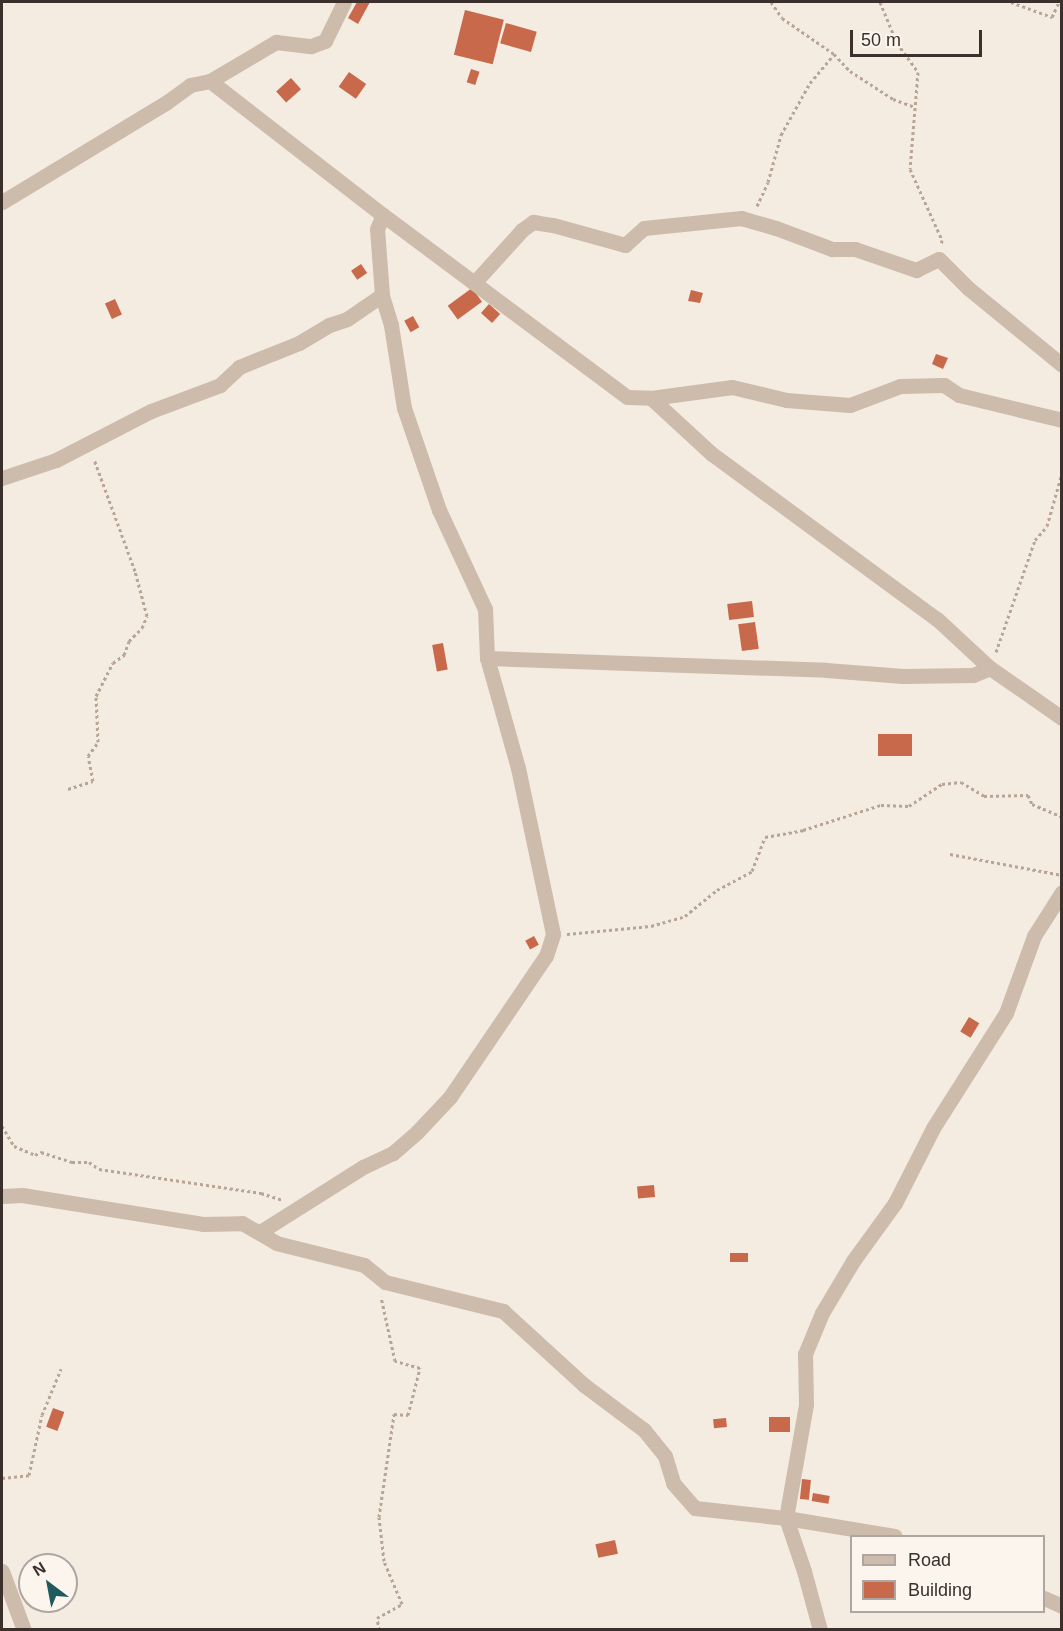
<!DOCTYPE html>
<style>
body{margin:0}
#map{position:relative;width:1063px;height:1631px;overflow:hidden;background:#f4ebe1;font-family:Arial,sans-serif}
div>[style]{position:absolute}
.building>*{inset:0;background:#c8694b;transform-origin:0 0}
.path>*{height:3px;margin-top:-1.5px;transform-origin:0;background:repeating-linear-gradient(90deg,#b9a596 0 3px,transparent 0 6px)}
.minor>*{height:15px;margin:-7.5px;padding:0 7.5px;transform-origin:7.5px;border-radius:7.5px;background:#cdbbac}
span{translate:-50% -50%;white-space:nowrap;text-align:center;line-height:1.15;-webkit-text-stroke:4.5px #fbf5ee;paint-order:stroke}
.frame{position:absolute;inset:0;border:3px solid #3b302b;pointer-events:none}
.legend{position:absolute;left:850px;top:1535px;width:195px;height:78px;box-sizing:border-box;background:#fbf5ee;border:2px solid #aea6a0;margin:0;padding:8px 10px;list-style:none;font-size:18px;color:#3b302b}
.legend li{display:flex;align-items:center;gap:12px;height:30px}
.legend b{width:30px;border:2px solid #aea6a0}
.north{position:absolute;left:18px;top:1553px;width:60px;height:60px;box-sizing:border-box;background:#fbf5ee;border:2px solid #aea6a0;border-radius:50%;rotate:328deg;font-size:16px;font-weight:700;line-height:24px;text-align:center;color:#3b302b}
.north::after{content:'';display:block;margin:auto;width:21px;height:27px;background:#1f5a5e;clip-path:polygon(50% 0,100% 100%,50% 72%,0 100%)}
.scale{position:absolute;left:850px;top:30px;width:132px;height:27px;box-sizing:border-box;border:3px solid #3b302b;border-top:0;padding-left:8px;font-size:18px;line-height:21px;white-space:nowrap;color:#3b302b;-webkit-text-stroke:4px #fbf5ee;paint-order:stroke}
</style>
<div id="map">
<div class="building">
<i style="clip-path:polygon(357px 2px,370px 2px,358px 24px,348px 18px)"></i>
<i style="left:465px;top:10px;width:40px;height:46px;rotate:14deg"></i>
<i style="left:506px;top:23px;width:32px;height:21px;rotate:16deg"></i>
<i style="left:471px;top:69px;width:9px;height:14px;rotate:18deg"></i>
<i style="left:349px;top:72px;width:21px;height:18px;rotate:35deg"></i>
<i style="left:291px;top:78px;width:15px;height:20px;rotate:48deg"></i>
<i style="left:361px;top:264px;width:11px;height:12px;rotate:56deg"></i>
<i style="left:472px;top:288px;width:17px;height:30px;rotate:54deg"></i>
<i style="clip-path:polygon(691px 290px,703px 293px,700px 303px,688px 301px)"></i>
<i style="left:115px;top:299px;width:17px;height:11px;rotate:66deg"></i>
<i style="left:489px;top:304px;width:15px;height:12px;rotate:42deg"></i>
<i style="left:413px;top:316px;width:13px;height:10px;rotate:61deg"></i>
<i style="clip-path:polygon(936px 354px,948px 358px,943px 369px,932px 364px)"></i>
<i style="left:752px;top:601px;width:16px;height:25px;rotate:83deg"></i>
<i style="left:755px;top:622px;width:27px;height:17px;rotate:82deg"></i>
<i style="left:443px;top:643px;width:27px;height:11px;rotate:80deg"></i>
<i style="left:878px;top:734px;width:34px;height:22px"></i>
<i style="left:534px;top:936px;width:10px;height:10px;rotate:61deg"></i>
<i style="left:969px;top:1017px;width:12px;height:17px;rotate:31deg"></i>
<i style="left:654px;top:1185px;width:12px;height:17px;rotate:85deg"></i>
<i style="left:730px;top:1253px;width:18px;height:9px"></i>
<i style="left:53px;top:1408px;width:12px;height:20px;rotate:20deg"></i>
<i style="left:790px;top:1417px;width:15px;height:21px;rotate:90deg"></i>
<i style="left:726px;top:1418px;width:9px;height:13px;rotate:84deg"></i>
<i style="left:802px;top:1479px;width:9px;height:20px;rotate:6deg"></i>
<i style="left:813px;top:1493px;width:17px;height:8px;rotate:10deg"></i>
<i style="left:615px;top:1540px;width:14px;height:20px;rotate:78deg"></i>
</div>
<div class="path">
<i style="left:771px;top:2px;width:19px;rotate:55deg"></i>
<i style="left:782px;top:18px;width:63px;rotate:34.7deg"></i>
<i style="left:834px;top:54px;width:23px;rotate:47deg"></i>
<i style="left:850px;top:71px;width:51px;rotate:33.1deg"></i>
<i style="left:893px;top:99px;width:23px;rotate:20deg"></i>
<i style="left:880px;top:2px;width:44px;rotate:67.5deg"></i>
<i style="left:897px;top:43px;width:36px;rotate:54deg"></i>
<i style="left:918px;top:72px;width:97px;rotate:94.7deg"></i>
<i style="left:910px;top:169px;width:78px;rotate:65.7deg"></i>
<i style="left:942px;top:240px;width:5px;rotate:101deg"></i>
<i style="left:1011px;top:2px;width:44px;rotate:20.1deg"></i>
<i style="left:1052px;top:17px;width:17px;rotate:-65deg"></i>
<i style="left:757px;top:206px;width:26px;rotate:-65deg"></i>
<i style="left:768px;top:182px;width:49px;rotate:-74.5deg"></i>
<i style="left:781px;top:135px;width:60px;rotate:-60.9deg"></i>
<i style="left:810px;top:83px;width:38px;rotate:-50deg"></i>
<i style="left:996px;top:652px;width:119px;rotate:-70.8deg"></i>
<i style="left:1035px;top:540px;width:18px;rotate:-49deg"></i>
<i style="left:1047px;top:526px;width:55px;rotate:-74.2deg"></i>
<i style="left:68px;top:789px;width:26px;rotate:-18deg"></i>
<i style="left:93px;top:781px;width:25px;rotate:-101deg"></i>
<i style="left:88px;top:756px;width:17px;rotate:-54deg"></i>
<i style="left:98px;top:742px;width:46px;rotate:-92.5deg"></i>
<i style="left:96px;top:696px;width:37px;rotate:-63deg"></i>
<i style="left:113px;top:663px;width:14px;rotate:-36deg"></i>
<i style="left:124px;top:655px;width:15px;rotate:-70deg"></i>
<i style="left:129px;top:641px;width:18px;rotate:-45deg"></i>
<i style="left:142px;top:628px;width:13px;rotate:-67deg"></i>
<i style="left:147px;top:616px;width:47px;rotate:-104.9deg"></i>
<i style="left:135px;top:571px;width:119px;rotate:-110.1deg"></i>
<i style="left:950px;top:854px;width:114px;rotate:10.6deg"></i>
<i style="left:567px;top:934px;width:84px;rotate:-5.4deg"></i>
<i style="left:651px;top:926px;width:35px;rotate:-16deg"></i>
<i style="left:685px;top:916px;width:41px;rotate:-39.1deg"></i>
<i style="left:717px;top:890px;width:40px;rotate:-28deg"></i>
<i style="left:752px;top:871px;width:36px;rotate:-69deg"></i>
<i style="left:765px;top:837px;width:39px;rotate:-10deg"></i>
<i style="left:803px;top:830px;width:82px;rotate:-17.8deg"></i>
<i style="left:881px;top:805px;width:28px;rotate:2deg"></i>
<i style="left:909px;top:806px;width:40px;rotate:-34deg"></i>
<i style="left:942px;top:784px;width:19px;rotate:-6deg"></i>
<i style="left:961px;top:782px;width:27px;rotate:31deg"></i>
<i style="left:984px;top:796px;width:44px;rotate:-1.3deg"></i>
<i style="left:1028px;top:795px;width:10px;rotate:66deg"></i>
<i style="left:1032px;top:804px;width:33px;rotate:23deg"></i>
<i style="left:2px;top:1126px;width:23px;rotate:59deg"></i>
<i style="left:14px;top:1146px;width:23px;rotate:23deg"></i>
<i style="left:35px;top:1155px;width:7px;rotate:-27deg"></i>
<i style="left:41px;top:1152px;width:33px;rotate:18deg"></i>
<i style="left:72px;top:1162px;width:17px"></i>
<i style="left:89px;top:1162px;width:12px;rotate:35deg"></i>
<i style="left:99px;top:1169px;width:164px;rotate:8.4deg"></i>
<i style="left:261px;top:1193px;width:22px;rotate:18deg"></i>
<i style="left:2px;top:1478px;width:27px;rotate:-6deg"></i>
<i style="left:29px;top:1475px;width:61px;rotate:-77.8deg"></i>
<i style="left:42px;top:1415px;width:50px;rotate:-67.6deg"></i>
<i style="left:379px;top:1630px;width:12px;rotate:-99deg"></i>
<i style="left:377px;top:1618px;width:29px;rotate:-29deg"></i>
<i style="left:402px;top:1604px;width:47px;rotate:-112.7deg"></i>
<i style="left:384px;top:1561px;width:44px;rotate:-96.5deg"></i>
<i style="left:379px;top:1517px;width:104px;rotate:-81.7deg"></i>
<i style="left:394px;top:1414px;width:14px;rotate:4deg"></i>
<i style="left:408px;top:1415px;width:49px;rotate:-75.7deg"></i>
<i style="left:420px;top:1368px;width:26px;rotate:-164deg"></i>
<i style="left:395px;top:1361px;width:66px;rotate:-102.3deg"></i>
</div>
<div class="minor">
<i style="left:210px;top:81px;width:77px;rotate:-30.6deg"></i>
<i style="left:276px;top:42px;width:35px;rotate:7deg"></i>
<i style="left:311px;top:46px;width:15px;rotate:-20deg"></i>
<i style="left:325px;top:41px;width:43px;rotate:-64deg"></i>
<i style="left:2px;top:202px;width:193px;rotate:-31.2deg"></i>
<i style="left:167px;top:102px;width:29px;rotate:-36deg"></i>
<i style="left:190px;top:85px;width:20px;rotate:-11deg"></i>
<i style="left:210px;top:81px;width:219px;rotate:37.8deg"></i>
<i style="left:383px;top:215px;width:304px;rotate:36.7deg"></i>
<i style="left:627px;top:397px;width:24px;rotate:2deg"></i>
<i style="left:651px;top:398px;width:82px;rotate:-7.7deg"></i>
<i style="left:732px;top:387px;width:56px;rotate:13.5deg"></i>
<i style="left:786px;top:400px;width:64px;rotate:4.5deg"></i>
<i style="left:850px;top:405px;width:53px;rotate:-20.8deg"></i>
<i style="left:900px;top:386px;width:44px;rotate:-1.3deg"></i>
<i style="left:944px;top:385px;width:18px;rotate:34deg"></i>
<i style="left:959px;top:395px;width:106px;rotate:13.6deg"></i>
<i style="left:474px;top:283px;width:72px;rotate:-47.8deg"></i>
<i style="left:522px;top:230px;width:14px;rotate:-36deg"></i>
<i style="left:533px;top:222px;width:20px;rotate:9deg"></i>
<i style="left:553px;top:225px;width:75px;rotate:15.5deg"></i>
<i style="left:625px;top:245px;width:25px;rotate:-42deg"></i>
<i style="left:644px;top:228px;width:98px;rotate:-5.9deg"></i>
<i style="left:741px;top:218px;width:36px;rotate:16deg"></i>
<i style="left:776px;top:228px;width:60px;rotate:20.6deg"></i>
<i style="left:832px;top:249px;width:23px"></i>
<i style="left:855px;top:249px;width:65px;rotate:19deg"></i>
<i style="left:916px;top:270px;width:25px;rotate:-26deg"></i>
<i style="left:939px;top:259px;width:41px;rotate:45deg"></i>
<i style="left:968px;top:288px;width:122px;rotate:39.3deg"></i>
<i style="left:651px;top:398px;width:83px;rotate:42.6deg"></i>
<i style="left:712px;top:454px;width:279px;rotate:36.3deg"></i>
<i style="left:937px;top:619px;width:72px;rotate:42.8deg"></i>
<i style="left:990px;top:668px;width:88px;rotate:34.8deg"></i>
<i style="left:2px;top:478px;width:57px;rotate:-18.4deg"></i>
<i style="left:56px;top:460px;width:107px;rotate:-27.3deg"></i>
<i style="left:151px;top:411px;width:74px;rotate:-20.6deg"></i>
<i style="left:220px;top:385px;width:26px;rotate:-43deg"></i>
<i style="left:239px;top:367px;width:65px;rotate:-21.8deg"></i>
<i style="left:299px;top:343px;width:35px;rotate:-31deg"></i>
<i style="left:329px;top:325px;width:19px;rotate:-18deg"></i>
<i style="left:347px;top:319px;width:42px;rotate:-34.4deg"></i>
<i style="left:382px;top:295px;width:66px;rotate:-94.3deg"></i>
<i style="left:377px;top:229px;width:15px;rotate:-67deg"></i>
<i style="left:487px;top:658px;width:339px;rotate:2deg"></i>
<i style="left:826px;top:670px;width:77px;rotate:4.5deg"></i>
<i style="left:903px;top:676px;width:70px;rotate:-0.8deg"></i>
<i style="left:973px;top:675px;width:18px;rotate:-22deg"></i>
<i style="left:2px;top:1196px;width:20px;rotate:-3deg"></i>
<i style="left:22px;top:1195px;width:183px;rotate:9.1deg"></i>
<i style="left:203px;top:1224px;width:39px;rotate:-1deg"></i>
<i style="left:242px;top:1223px;width:39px;rotate:30deg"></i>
<i style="left:276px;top:1243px;width:91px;rotate:14deg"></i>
<i style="left:364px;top:1265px;width:27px;rotate:39deg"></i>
<i style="left:385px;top:1282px;width:122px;rotate:13.8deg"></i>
<i style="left:503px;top:1311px;width:110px;rotate:42.4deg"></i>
<i style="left:584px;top:1385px;width:75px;rotate:36.9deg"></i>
<i style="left:644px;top:1430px;width:33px;rotate:51deg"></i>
<i style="left:665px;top:1456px;width:28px;rotate:73deg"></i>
<i style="left:673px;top:1483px;width:33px;rotate:49deg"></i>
<i style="left:695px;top:1508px;width:92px;rotate:6.3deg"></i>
<i style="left:786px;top:1518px;width:110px;rotate:9.4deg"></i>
<i style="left:260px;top:1232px;width:122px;rotate:-32.3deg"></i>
<i style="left:363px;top:1167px;width:33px;rotate:-25deg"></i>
<i style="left:393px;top:1153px;width:32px;rotate:-41deg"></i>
<i style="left:417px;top:1132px;width:48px;rotate:-46.7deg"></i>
<i style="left:450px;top:1097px;width:171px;rotate:-55.8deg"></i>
<i style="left:546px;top:956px;width:23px;rotate:-72deg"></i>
<i style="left:553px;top:934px;width:170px;rotate:-101.9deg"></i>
<i style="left:518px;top:768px;width:114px;rotate:-105.7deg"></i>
<i style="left:487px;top:658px;width:49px;rotate:-92.3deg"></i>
<i style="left:485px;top:609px;width:109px;rotate:-114.9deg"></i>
<i style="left:439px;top:510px;width:108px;rotate:-108.9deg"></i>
<i style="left:404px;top:408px;width:84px;rotate:-98.9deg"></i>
<i style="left:391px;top:325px;width:31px;rotate:-107deg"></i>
<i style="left:2px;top:1571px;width:63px;rotate:69.6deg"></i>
<i style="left:1044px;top:1598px;width:20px;rotate:24deg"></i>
<i style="left:820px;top:1630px;width:61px;rotate:-105.2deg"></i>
<i style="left:804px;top:1571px;width:56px;rotate:-108.8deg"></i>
<i style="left:786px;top:1518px;width:116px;rotate:-80deg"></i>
<i style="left:806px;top:1404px;width:50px;rotate:-91.1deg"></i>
<i style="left:805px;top:1354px;width:44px;rotate:-67.5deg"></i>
<i style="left:822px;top:1313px;width:61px;rotate:-59.2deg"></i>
<i style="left:853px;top:1261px;width:72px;rotate:-54.1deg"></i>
<i style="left:895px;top:1203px;width:84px;rotate:-63.1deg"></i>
<i style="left:933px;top:1128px;width:136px;rotate:-57.6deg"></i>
<i style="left:1006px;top:1013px;width:82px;rotate:-70deg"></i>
<i style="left:1034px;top:936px;width:52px;rotate:-57.5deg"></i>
</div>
<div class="frame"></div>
<ul class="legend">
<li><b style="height:8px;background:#cdbbac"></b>Road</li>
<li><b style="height:16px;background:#c8694b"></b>Building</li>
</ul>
<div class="north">N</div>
<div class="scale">50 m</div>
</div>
